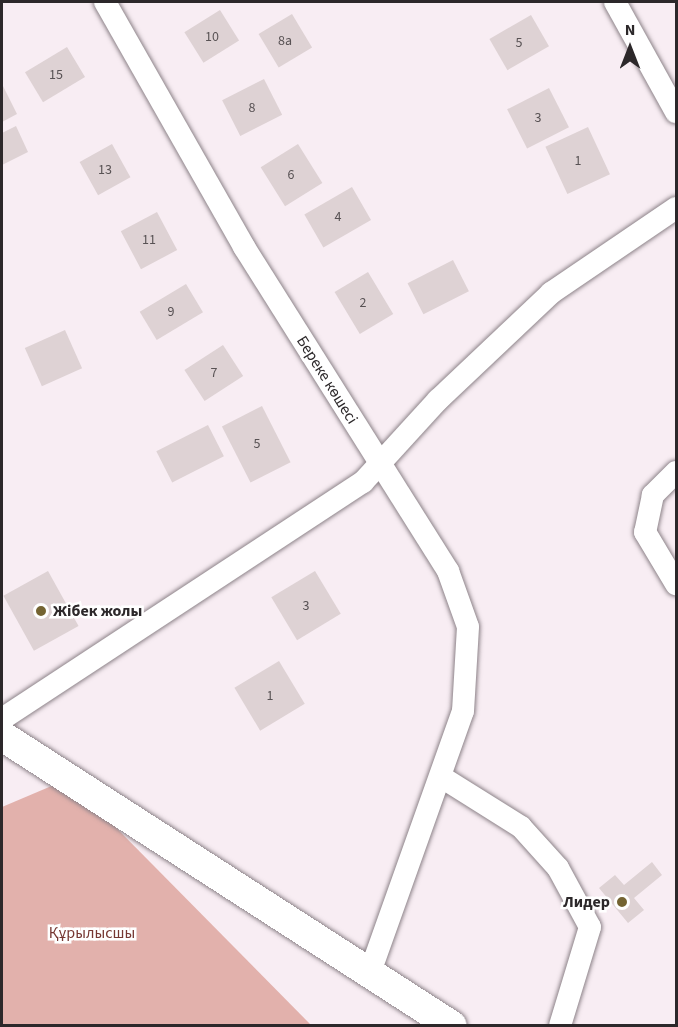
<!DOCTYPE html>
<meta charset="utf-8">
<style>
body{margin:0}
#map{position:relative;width:678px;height:1027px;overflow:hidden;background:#f8edf3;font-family:"Source Sans 3",sans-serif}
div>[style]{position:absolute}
.green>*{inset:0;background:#e2b1ac}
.building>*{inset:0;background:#ded2d4;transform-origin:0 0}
.roads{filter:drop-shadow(0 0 2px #8d8389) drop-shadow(0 0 2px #8d8389)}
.minor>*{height:22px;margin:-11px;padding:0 11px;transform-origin:11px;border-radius:11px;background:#fff}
.major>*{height:30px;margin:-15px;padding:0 15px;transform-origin:15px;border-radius:15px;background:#fff}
.dots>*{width:16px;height:16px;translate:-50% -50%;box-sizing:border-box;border:3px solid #fff;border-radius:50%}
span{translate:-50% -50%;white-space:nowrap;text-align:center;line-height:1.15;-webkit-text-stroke:5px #fff;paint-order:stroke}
.number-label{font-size:14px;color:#585254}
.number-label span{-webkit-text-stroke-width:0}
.street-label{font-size:16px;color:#2c282a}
.poi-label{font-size:16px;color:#2c282a;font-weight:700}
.left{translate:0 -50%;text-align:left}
.right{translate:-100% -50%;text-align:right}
.park-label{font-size:16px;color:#763732}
.frame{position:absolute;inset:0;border:3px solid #2c282a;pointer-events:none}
.north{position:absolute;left:600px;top:18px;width:60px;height:60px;-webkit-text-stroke:4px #fff;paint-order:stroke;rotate:0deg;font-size:16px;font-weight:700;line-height:24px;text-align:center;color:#2c282a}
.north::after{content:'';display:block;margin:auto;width:21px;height:27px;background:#2c282a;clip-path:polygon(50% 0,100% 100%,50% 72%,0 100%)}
</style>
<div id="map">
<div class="green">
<i style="clip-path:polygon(68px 779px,311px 1025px,2px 1026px,2px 807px)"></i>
</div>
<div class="building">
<i style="left:220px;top:10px;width:36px;height:42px;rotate:58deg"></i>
<i style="left:292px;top:14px;width:39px;height:39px;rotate:59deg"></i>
<i style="left:531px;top:15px;width:36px;height:48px;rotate:60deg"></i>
<i style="left:67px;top:47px;width:35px;height:49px;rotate:59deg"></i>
<i style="left:264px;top:79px;width:40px;height:47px;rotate:63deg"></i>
<i style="clip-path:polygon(2px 84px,17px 114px,2px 122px)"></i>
<i style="left:549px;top:88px;width:44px;height:47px;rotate:63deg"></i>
<i style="clip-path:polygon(16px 126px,28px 152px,2px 165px,2px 133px)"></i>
<i style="left:588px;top:127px;width:52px;height:47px;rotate:65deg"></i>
<i style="left:112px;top:144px;width:38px;height:37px;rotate:61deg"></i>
<i style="left:298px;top:144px;width:46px;height:44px;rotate:58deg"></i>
<i style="left:352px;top:187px;width:38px;height:55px;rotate:60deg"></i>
<i style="left:157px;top:212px;width:43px;height:41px;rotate:62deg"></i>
<i style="left:453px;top:260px;width:35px;height:51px;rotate:63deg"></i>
<i style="left:368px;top:272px;width:49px;height:39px;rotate:59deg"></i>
<i style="left:186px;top:284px;width:33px;height:54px;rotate:59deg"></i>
<i style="left:65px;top:330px;width:42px;height:44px;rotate:66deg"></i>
<i style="left:223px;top:345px;width:37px;height:46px;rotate:57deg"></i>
<i style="left:262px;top:406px;width:63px;height:45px;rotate:63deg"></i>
<i style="left:208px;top:425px;width:35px;height:58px;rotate:63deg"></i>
<i style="left:48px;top:571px;width:63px;height:51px;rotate:61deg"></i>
<i style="left:315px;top:571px;width:50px;height:51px;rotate:59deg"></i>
<i style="left:279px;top:661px;width:50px;height:52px;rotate:59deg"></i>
<i style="clip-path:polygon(652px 862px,662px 875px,634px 898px,644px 910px,628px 923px,599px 888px,615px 875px,624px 885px)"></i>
</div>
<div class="roads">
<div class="minor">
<i style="left:105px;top:2px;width:282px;rotate:60.4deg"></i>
<i style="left:244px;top:247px;width:383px;rotate:57.8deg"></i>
<i style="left:448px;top:571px;width:59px;rotate:70.3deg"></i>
<i style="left:468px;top:627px;width:84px;rotate:93.4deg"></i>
<i style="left:463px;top:711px;width:277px;rotate:109.6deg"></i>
<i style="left:615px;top:2px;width:126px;rotate:61deg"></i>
<i style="left:676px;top:472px;width:33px;rotate:135deg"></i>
<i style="left:653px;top:495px;width:38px;rotate:102deg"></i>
<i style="left:645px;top:532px;width:61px;rotate:59.2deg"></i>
<i style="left:2px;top:719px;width:432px;rotate:-33.3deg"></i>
<i style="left:363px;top:482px;width:111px;rotate:-47.6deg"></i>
<i style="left:438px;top:400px;width:156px;rotate:-43.4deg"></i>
<i style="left:551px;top:293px;width:151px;rotate:-34.2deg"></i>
<i style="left:443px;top:778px;width:92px;rotate:32.1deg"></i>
<i style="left:521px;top:827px;width:55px;rotate:47.9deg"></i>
<i style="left:558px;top:868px;width:67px;rotate:61.5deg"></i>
<i style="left:590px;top:927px;width:103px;rotate:106.9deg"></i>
</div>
<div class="major">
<i style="left:2px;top:736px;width:535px;rotate:32.8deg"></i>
</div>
</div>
<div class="dots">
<i style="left:41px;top:611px;background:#746432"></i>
<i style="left:622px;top:902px;background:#746432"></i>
</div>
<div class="number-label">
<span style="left:212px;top:37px">10</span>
<span style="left:285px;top:41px">8а</span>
<span style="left:519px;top:43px">5</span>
<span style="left:56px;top:75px">15</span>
<span style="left:252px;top:108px">8</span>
<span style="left:538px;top:118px">3</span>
<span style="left:578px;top:161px">1</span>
<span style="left:105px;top:170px">13</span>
<span style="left:291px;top:175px">6</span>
<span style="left:338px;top:217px">4</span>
<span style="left:149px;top:240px">11</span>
<span style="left:363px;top:303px">2</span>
<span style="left:171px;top:312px">9</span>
<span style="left:214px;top:373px">7</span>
<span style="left:257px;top:444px">5</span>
<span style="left:306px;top:606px">3</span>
<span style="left:270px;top:696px">1</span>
</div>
<div class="street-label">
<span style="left:327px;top:380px;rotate:58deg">Береке көшесі</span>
</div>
<div class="poi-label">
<span class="left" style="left:53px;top:611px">Жібек жолы</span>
<span class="right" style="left:610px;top:902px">Лидер</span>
</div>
<div class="park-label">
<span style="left:92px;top:933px">Құрылысшы</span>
</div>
<div class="frame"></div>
<div class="north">N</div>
</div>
